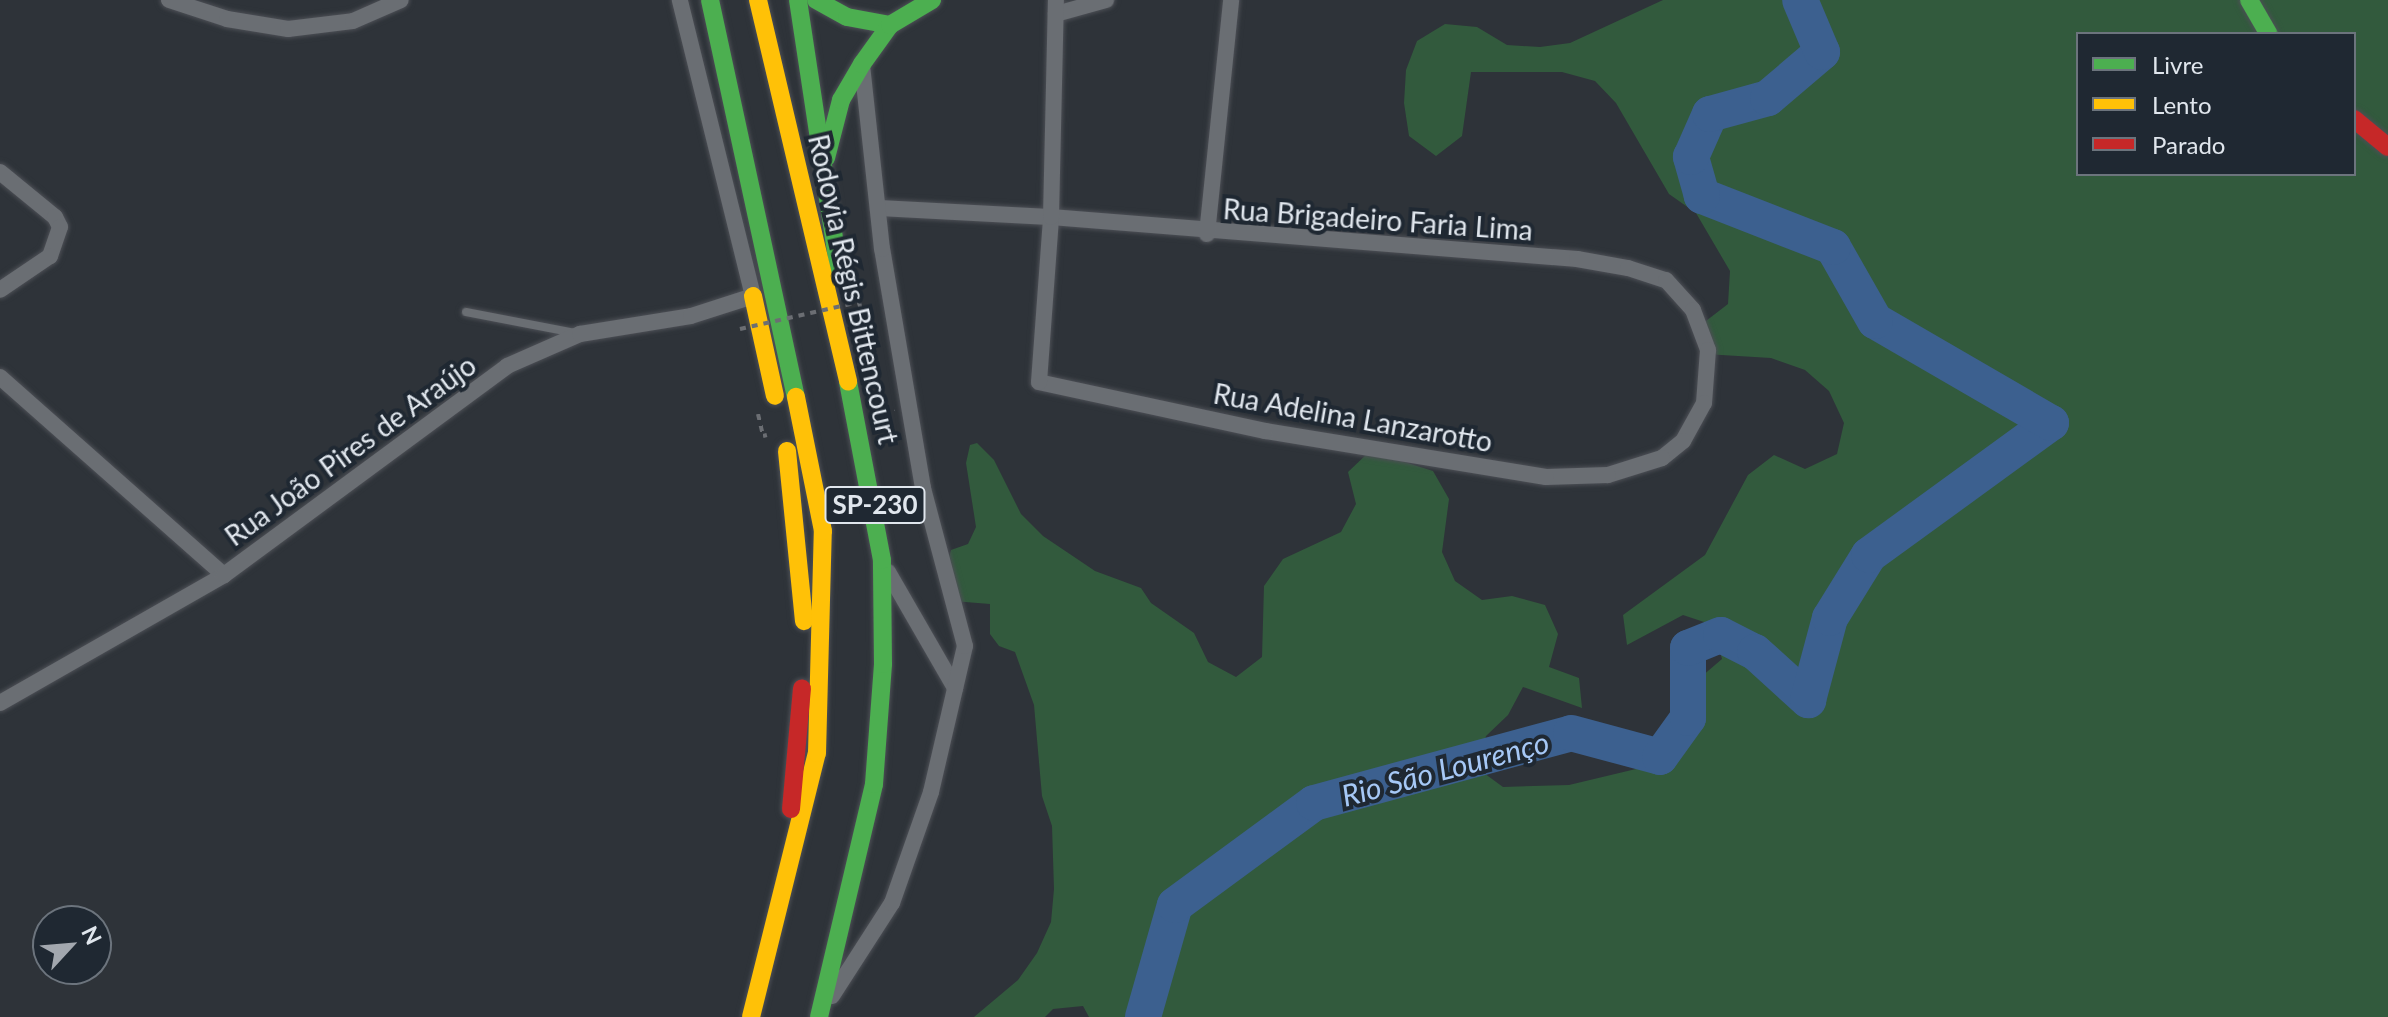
<!DOCTYPE html>
<meta charset="utf-8">
<style>
body{margin:0}
#map{position:relative;width:2388px;height:1017px;overflow:hidden;background:#2e3339;font-family:Lato,sans-serif}
div>[style]{position:absolute}
.green>*{inset:0;background:#325a3d}
.river>*{height:36px;margin:-18px;padding:0 18px;transform-origin:18px;border-radius:18px;background:#3c608f}
.path>*{height:4px;margin-top:-2px;transform-origin:0;background:repeating-linear-gradient(90deg,#6b6e73 0 6px,transparent 0 12px)}
.roads{filter:drop-shadow(0 0 2px #4c4f55) drop-shadow(0 0 2px #4c4f55)}
.lane>*{height:8px;margin:-4px;padding:0 4px;transform-origin:4px;border-radius:4px;background:#6a6e73}
.street>*{height:16px;margin:-8px;padding:0 8px;transform-origin:8px;border-radius:8px;background:#6a6e73}
.fast>*{height:18px;margin:-9px;padding:0 9px;transform-origin:9px;border-radius:9px;background:#4caf50}
.slow>*{height:18px;margin:-9px;padding:0 9px;transform-origin:9px;border-radius:9px;background:#ffc107}
.jam>*{height:18px;margin:-9px;padding:0 9px;transform-origin:9px;border-radius:9px;background:#c62828}
.path-bridge>*{height:4px;margin-top:-2px;transform-origin:0;background:repeating-linear-gradient(90deg,#6b6e73 0 6px,transparent 0 12px)}
span{translate:-50% -50%;white-space:nowrap;text-align:center;line-height:1.15;-webkit-text-stroke:8px #1f2832;paint-order:stroke}
.shield-label span{padding:2px 6px;background:#1f2832;border:2px solid;border-radius:6px;-webkit-text-stroke-width:0}
.shield-label{font-size:26px;color:#e0e6ed;font-weight:700}
.street-label{font-size:28px;color:#e0e6ed}
.water-label{font-size:30px;color:#a6c8f6;font-style:italic}
.legend{position:absolute;left:2076px;top:32px;width:280px;height:144px;box-sizing:border-box;background:#1f2832;border:2px solid #6c747d;margin:0;padding:10px 14px;list-style:none;font-size:24px;color:#e0e6ed}
.legend li{display:flex;align-items:center;gap:16px;height:40px}
.legend b{width:40px;border:2px solid #6c747d}
.north{position:absolute;left:32px;top:905px;width:80px;height:80px;box-sizing:border-box;background:#1f2832;border:2px solid #6c747d;border-radius:50%;rotate:64deg;font-size:22px;font-weight:700;line-height:32px;text-align:center;color:#e0e6ed}
.north::after{content:'';display:block;margin:auto;width:28px;height:36px;background:#a2a7ae;clip-path:polygon(50% 0,100% 100%,50% 72%,0 100%)}
</style>
<div id="map">
<div class="green">
<i style="clip-path:polygon(evenodd,1663px 0,2388px 0,2388px 1017px,1089px 1017px,1083px 1006px,1053px 1009px,1045px 1017px,974px 1017px,1018px 980px,1037px 953px,1051px 922px,1054px 889px,1052px 826px,1042px 796px,1034px 705px,1015px 652px,999px 646px,990px 634px,990px 604px,953px 601px,943px 581px,951px 550px,968px 544px,976px 527px,966px 463px,970px 445px,977px 443px,994px 460px,1021px 514px,1043px 536px,1095px 571px,1141px 588px,1151px 603px,1194px 633px,1208px 662px,1236px 677px,1262px 657px,1264px 586px,1283px 559px,1341px 532px,1356px 504px,1348px 472px,1370px 451px,1433px 471px,1449px 499px,1442px 552px,1455px 581px,1482px 600px,1512px 596px,1545px 605px,1558px 634px,1549px 667px,1579px 678px,1582px 708px,1523px 687px,1508px 715px,1486px 736px,1477px 768px,1503px 787px,1569px 785px,1661px 763px,1672px 733px,1674px 700px,1722px 659px,1713px 625px,1683px 615px,1627px 645px,1623px 615px,1705px 555px,1748px 475px,1774px 455px,1805px 469px,1837px 454px,1844px 423px,1829px 391px,1805px 370px,1771px 358px,1705px 354px,1702px 324px,1728px 304px,1730px 271px,1696px 213px,1669px 194px,1616px 103px,1595px 81px,1562px 72px,1471px 72px,1462px 136px,1436px 156px,1409px 136px,1404px 103px,1406px 70px,1417px 41px,1445px 24px,1477px 27px,1507px 45px,1540px 47px,1570px 43px,1663px 0,2078px 34px,2354px 34px,2354px 174px,2078px 174px,2078px 34px)"></i>
</div>
<div class="river">
<i style="left:1143px;top:1017px;width:116px;rotate:-74.1deg"></i>
<i style="left:1175px;top:905px;width:172px;rotate:-36.3deg"></i>
<i style="left:1314px;top:803px;width:266px;rotate:-15.2deg"></i>
<i style="left:1571px;top:733px;width:92px;rotate:15.1deg"></i>
<i style="left:1660px;top:757px;width:48px;rotate:-54.3deg"></i>
<i style="left:1688px;top:718px;width:70px;rotate:-90deg"></i>
<i style="left:1688px;top:648px;width:35px;rotate:-22deg"></i>
<i style="left:1721px;top:635px;width:38px;rotate:27deg"></i>
<i style="left:1755px;top:652px;width:72px;rotate:42.2deg"></i>
<i style="left:1808px;top:700px;width:85px;rotate:-75deg"></i>
<i style="left:1830px;top:618px;width:74px;rotate:-58.2deg"></i>
<i style="left:1869px;top:555px;width:225px;rotate:-36deg"></i>
<i style="left:2051px;top:423px;width:203px;rotate:-149.9deg"></i>
<i style="left:1875px;top:321px;width:85px;rotate:-119.6deg"></i>
<i style="left:1833px;top:247px;width:141px;rotate:-158.7deg"></i>
<i style="left:1702px;top:196px;width:41px;rotate:-105.8deg"></i>
<i style="left:1691px;top:157px;width:47px;rotate:-66.2deg"></i>
<i style="left:1710px;top:114px;width:60px;rotate:-15.4deg"></i>
<i style="left:1768px;top:98px;width:71px;rotate:-40.4deg"></i>
<i style="left:1822px;top:52px;width:56px;rotate:-112.9deg"></i>
</div>
<div class="path">
<i style="left:859px;top:302px;width:115px;rotate:77.9deg"></i>
<i style="left:883px;top:414px;width:12px;rotate:-20deg"></i>
<i style="left:758px;top:414px;width:23px;rotate:77deg"></i>
<i style="left:763px;top:436px;width:4px;rotate:-14deg"></i>
</div>
<div class="roads">
<div class="lane">
<i style="left:466px;top:312px;width:111px;rotate:10.9deg"></i>
</div>
<div class="street">
<i style="left:169px;top:0;width:61px;rotate:18.1deg"></i>
<i style="left:227px;top:19px;width:62px;rotate:9.3deg"></i>
<i style="left:288px;top:29px;width:65px;rotate:-7deg"></i>
<i style="left:353px;top:21px;width:52px;rotate:-23.6deg"></i>
<i style="left:1056px;top:14px;width:52px;rotate:-15.6deg"></i>
<i style="left:0;top:172px;width:71px;rotate:39.3deg"></i>
<i style="left:55px;top:217px;width:11px;rotate:63deg"></i>
<i style="left:60px;top:227px;width:31px;rotate:109deg"></i>
<i style="left:50px;top:256px;width:60px;rotate:145.8deg"></i>
<i style="left:878px;top:208px;width:173px;rotate:3deg"></i>
<i style="left:1051px;top:217px;width:528px;rotate:4.57deg"></i>
<i style="left:1577px;top:259px;width:52px;rotate:10deg"></i>
<i style="left:1628px;top:268px;width:40px;rotate:18deg"></i>
<i style="left:1666px;top:280px;width:40px;rotate:48deg"></i>
<i style="left:1693px;top:310px;width:43px;rotate:69.4deg"></i>
<i style="left:1708px;top:350px;width:53px;rotate:94.3deg"></i>
<i style="left:1704px;top:403px;width:43px;rotate:118.9deg"></i>
<i style="left:1683px;top:441px;width:27px;rotate:141deg"></i>
<i style="left:1662px;top:458px;width:57px;rotate:162.5deg"></i>
<i style="left:1608px;top:475px;width:62px;rotate:178.2deg"></i>
<i style="left:1546px;top:477px;width:285px;rotate:-170.7deg"></i>
<i style="left:1265px;top:431px;width:231px;rotate:-167.8deg"></i>
<i style="left:1039px;top:382px;width:165px;rotate:-85.8deg"></i>
<i style="left:1051px;top:217px;width:217px;rotate:-88.7deg"></i>
<i style="left:1207px;top:234px;width:235px;rotate:-84.1deg"></i>
<i style="left:0;top:377px;width:299px;rotate:41.5deg"></i>
<i style="left:888px;top:572px;width:134px;rotate:60deg"></i>
<i style="left:0;top:703px;width:258px;rotate:-29.7deg"></i>
<i style="left:224px;top:575px;width:352px;rotate:-36.4deg"></i>
<i style="left:507px;top:366px;width:80px;rotate:-23.7deg"></i>
<i style="left:580px;top:334px;width:112px;rotate:-9.2deg"></i>
<i style="left:691px;top:316px;width:65px;rotate:-17.9deg"></i>
<i style="left:753px;top:296px;width:305px;rotate:-103.9deg"></i>
<i style="left:832px;top:996px;width:111px;rotate:-57.2deg"></i>
<i style="left:892px;top:903px;width:118px;rotate:-70.6deg"></i>
<i style="left:931px;top:792px;width:150px;rotate:-76.9deg"></i>
<i style="left:965px;top:646px;width:163px;rotate:-104.9deg"></i>
<i style="left:923px;top:488px;width:242px;rotate:-99.7deg"></i>
<i style="left:882px;top:249px;width:186px;rotate:-96.2deg"></i>
</div>
<div class="fast">
<i style="left:710px;top:0;width:406px;rotate:77.8deg"></i>
<i style="left:798px;top:0;width:273px;rotate:81.4deg"></i>
<i style="left:816px;top:0;width:35px;rotate:29deg"></i>
<i style="left:847px;top:17px;width:44px;rotate:10.5deg"></i>
<i style="left:2249px;top:0;width:39px;rotate:60deg"></i>
<i style="left:826px;top:158px;width:60px;rotate:-75.5deg"></i>
<i style="left:841px;top:100px;width:42px;rotate:-59.7deg"></i>
<i style="left:862px;top:64px;width:48px;rotate:-54.3deg"></i>
<i style="left:890px;top:25px;width:49px;rotate:-30.8deg"></i>
<i style="left:819px;top:1017px;width:239px;rotate:-76.7deg"></i>
<i style="left:874px;top:784px;width:120px;rotate:-85.7deg"></i>
<i style="left:883px;top:664px;width:104px;rotate:-90.6deg"></i>
<i style="left:882px;top:560px;width:181px;rotate:-100.8deg"></i>
</div>
<div class="slow">
<i style="left:758px;top:0;width:392px;rotate:76.7deg"></i>
<i style="left:753px;top:296px;width:102px;rotate:77.6deg"></i>
<i style="left:787px;top:451px;width:171px;rotate:84.3deg"></i>
<i style="left:751px;top:1017px;width:272px;rotate:-76deg"></i>
<i style="left:817px;top:753px;width:222px;rotate:-88.5deg"></i>
<i style="left:823px;top:531px;width:137px;rotate:-101.4deg"></i>
</div>
<div class="jam">
<i style="left:2354px;top:119px;width:44px;rotate:39.5deg"></i>
<i style="left:791px;top:809px;width:121px;rotate:-84.8deg"></i>
</div>
</div>
<div class="path-bridge">
<i style="left:740px;top:329px;width:122px;rotate:-12.8deg"></i>
</div>
<div class="shield-label">
<span style="left:875px;top:505px">SP-230</span>
</div>
<div class="street-label">
<span style="left:1378px;top:219px;rotate:4deg">Rua Brigadeiro Faria Lima</span>
<span style="left:854px;top:289px;rotate:77deg">Rodovia Régis Bittencourt</span>
<span style="left:1353px;top:417px;rotate:10deg">Rua Adelina Lanzarotto</span>
<span style="left:350px;top:450px;rotate:-36deg">Rua João Pires de Araújo</span>
</div>
<div class="water-label">
<span style="left:1445px;top:768px;rotate:-15deg">Rio São Lourenço</span>
</div>
<ul class="legend">
<li><b style="height:10px;background:#4caf50"></b>Livre</li>
<li><b style="height:10px;background:#ffc107"></b>Lento</li>
<li><b style="height:10px;background:#c62828"></b>Parado</li>
</ul>
<div class="north">N</div>
</div>
